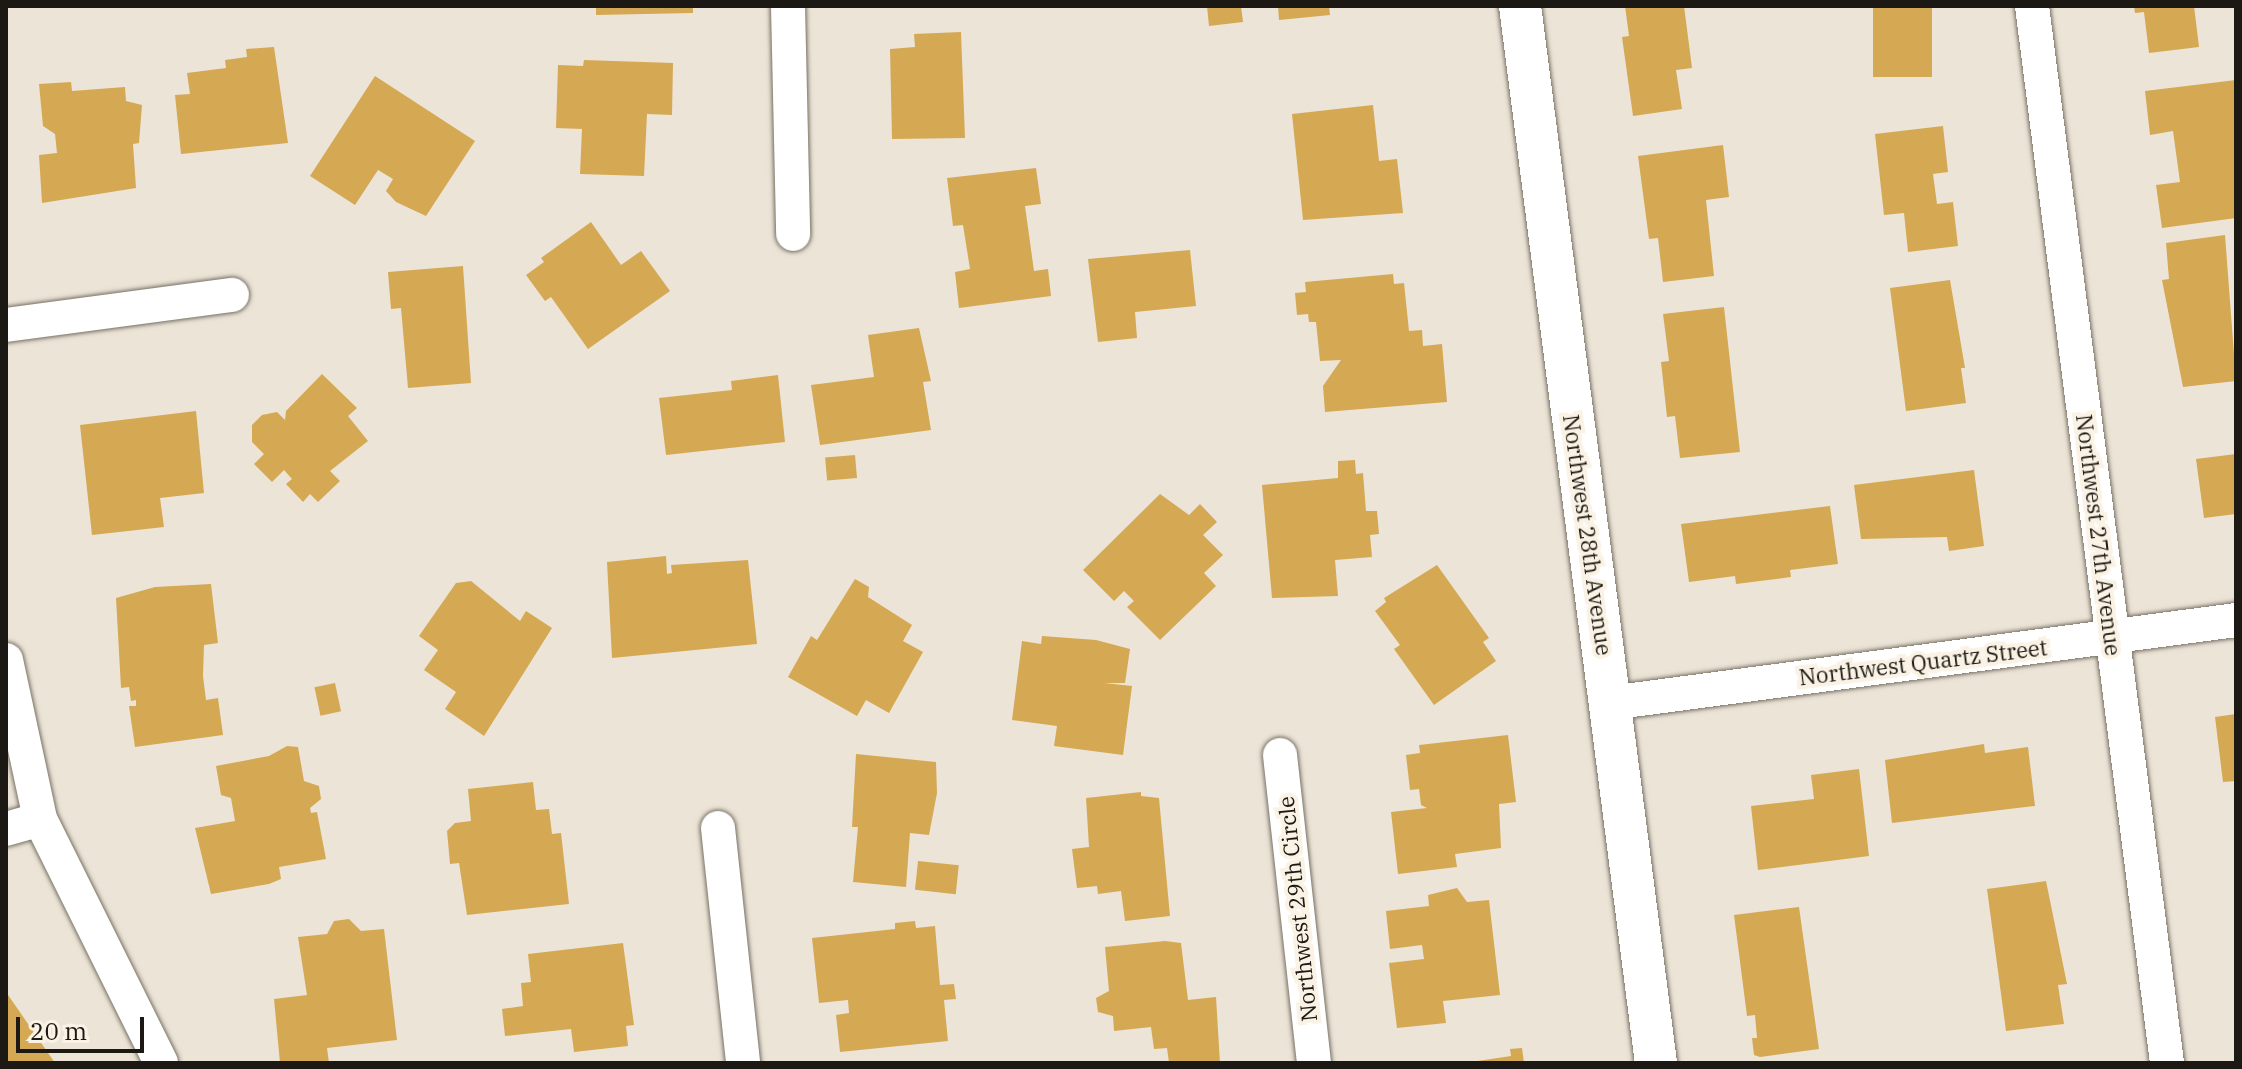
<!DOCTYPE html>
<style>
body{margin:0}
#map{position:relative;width:2242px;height:1069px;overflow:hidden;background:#ece4d7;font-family:"IBM Plex Serif",serif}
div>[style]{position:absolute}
.building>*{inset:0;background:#d5a854;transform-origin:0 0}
.roads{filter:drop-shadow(0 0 2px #787165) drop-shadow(0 0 2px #787165)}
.minor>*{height:34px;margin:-17px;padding:0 17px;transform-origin:17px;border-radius:17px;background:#fff}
.tertiary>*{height:42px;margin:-21px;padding:0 21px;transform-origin:21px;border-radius:21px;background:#fff}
span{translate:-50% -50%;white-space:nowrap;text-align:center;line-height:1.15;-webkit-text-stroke:8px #faf2e4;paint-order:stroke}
.street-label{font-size:22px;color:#1c1914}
.frame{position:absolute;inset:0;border:8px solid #1c1914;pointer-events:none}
.scale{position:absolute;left:16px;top:1017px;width:128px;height:36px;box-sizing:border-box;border:4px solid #1c1914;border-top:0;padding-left:10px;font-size:24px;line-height:28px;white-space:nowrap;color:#1c1914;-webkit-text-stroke:6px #faf2e4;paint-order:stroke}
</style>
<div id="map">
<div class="building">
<i style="clip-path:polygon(596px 6px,693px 6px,693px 13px,596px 15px)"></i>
<i style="clip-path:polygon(1207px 6px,1241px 6px,1243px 22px,1209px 26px)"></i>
<i style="clip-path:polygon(1278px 6px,1329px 6px,1330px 15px,1279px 20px)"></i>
<i style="clip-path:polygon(1625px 6px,1684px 6px,1692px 68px,1676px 70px,1682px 109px,1633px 116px,1622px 37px,1629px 36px)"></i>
<i style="left:1873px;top:6px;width:59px;height:71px"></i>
<i style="clip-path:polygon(2134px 6px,2194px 6px,2199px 47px,2149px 53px,2144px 12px,2135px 13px)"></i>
<i style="clip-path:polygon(961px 32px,965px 138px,892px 139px,890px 49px,915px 47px,914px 34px)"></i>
<i style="clip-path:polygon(274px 47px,288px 143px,181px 154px,175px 95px,190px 94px,187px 73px,226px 68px,225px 60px,247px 57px,246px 49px)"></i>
<i style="clip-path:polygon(584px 60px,673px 63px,672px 115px,647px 114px,644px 176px,580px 174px,582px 129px,556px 128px,558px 65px,583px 66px)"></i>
<i style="clip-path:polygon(375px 76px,475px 141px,426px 216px,396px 202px,386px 191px,393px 179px,378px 170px,355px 205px,310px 176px)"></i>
<i style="clip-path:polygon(2236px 80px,2236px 218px,2162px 228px,2156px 185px,2180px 182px,2173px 131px,2150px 135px,2145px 91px)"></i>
<i style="clip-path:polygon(71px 82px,72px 91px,125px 87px,126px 101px,142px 105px,139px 143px,133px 144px,136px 188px,42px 203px,39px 155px,57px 153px,55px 134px,43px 126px,39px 84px)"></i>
<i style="clip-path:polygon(1373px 105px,1379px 161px,1397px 159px,1403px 213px,1303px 220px,1292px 114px)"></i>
<i style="clip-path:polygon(1943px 126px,1948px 172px,1933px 174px,1937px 204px,1953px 202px,1958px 246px,1908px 252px,1904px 213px,1884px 215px,1875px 134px)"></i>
<i style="clip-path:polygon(1723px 145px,1729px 197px,1706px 200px,1714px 276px,1663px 282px,1658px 238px,1649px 239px,1638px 156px)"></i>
<i style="clip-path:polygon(1036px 168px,1041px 204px,1025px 206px,1034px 271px,1048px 269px,1051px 296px,959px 308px,955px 272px,970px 269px,963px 225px,953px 226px,947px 178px)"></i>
<i style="clip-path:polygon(591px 222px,621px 265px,641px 251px,670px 291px,588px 349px,551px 297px,545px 301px,526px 275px,544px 262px,541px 258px)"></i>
<i style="clip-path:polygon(2225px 235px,2236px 381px,2183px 387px,2162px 280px,2169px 279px,2166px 243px)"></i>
<i style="clip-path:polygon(1190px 250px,1196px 306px,1135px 312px,1137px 338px,1098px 342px,1088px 259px)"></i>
<i style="clip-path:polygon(463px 266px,471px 383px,408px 388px,401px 308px,391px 309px,388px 272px)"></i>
<i style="clip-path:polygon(1393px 274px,1394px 284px,1404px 283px,1409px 331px,1422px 330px,1423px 346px,1442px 344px,1447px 402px,1325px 412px,1323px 386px,1341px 360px,1320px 361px,1316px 322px,1309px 322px,1308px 314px,1297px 315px,1295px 293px,1306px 292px,1305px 282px)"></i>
<i style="clip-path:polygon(1950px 280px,1965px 368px,1961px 368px,1966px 403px,1906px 411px,1890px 288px)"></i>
<i style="clip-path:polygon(1724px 307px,1740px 452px,1680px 458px,1675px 416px,1667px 417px,1661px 362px,1669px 361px,1663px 314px)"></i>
<i style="clip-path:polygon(919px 328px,931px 381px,923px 382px,931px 430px,820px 445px,811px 385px,874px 377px,868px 335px)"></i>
<i style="clip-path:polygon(322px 374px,357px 408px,348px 416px,368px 441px,330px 471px,340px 481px,318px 502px,310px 494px,303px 502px,286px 484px,292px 479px,284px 470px,272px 482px,254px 464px,264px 454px,252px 442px,252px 425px,262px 415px,277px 412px,285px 420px,286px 411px)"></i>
<i style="clip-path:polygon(778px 375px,785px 442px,666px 455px,659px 398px,732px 390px,731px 381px)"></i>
<i style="clip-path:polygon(196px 411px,204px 493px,160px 498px,164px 527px,92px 535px,80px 425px)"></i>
<i style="clip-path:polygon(2236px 454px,2236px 514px,2204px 518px,2196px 459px)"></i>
<i style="left:855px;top:455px;width:23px;height:30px;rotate:85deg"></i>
<i style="clip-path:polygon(1355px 460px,1356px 474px,1363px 473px,1366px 511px,1377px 511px,1379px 534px,1370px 535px,1372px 557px,1335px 560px,1338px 596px,1272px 598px,1262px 485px,1338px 478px,1338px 461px)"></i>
<i style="clip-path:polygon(1974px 470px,1984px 546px,1949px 551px,1947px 537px,1861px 539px,1854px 485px)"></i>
<i style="clip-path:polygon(1160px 494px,1189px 515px,1200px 504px,1217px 522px,1203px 535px,1223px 555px,1204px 573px,1216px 586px,1160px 640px,1127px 607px,1134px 601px,1124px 591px,1114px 601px,1083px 570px)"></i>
<i style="clip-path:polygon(1830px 506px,1838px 564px,1790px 570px,1791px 577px,1736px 584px,1735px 576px,1689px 582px,1681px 524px)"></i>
<i style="clip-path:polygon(666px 556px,667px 574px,672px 573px,671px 565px,748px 560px,757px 644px,612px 658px,607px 562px)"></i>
<i style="clip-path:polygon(1437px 565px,1489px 638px,1483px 642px,1496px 661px,1434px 705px,1394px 649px,1400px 645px,1375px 611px,1386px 602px,1384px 598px)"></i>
<i style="clip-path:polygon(855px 579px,869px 587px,868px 597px,912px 625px,903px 641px,923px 652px,889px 713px,866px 700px,857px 716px,788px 677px,811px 636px,817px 640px)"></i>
<i style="clip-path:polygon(471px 581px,520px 621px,526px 611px,552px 628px,484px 736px,445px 709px,456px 692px,424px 670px,438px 650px,419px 636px,456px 583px)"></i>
<i style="clip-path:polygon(211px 584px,218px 643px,204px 645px,203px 676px,206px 700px,218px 698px,223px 735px,135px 747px,129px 706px,136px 706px,136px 700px,131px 701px,129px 687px,121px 688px,116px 598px,155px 587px)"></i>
<i style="clip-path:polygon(1042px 636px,1096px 640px,1130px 649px,1125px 683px,1104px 683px,1132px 686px,1123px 755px,1054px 746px,1057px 726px,1012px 720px,1022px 641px,1041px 644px)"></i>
<i style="left:335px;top:683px;width:29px;height:21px;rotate:78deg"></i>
<i style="clip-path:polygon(2236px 714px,2236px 781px,2223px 782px,2215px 717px)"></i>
<i style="clip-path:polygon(1508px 735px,1516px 802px,1499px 804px,1501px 848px,1455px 854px,1457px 867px,1398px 874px,1391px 812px,1427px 808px,1421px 805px,1419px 789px,1410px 790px,1406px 755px,1420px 753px,1419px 745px)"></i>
<i style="clip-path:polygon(1984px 744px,1985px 753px,2028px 747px,2035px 806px,1892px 823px,1885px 760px)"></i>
<i style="clip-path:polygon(287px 746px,298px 747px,304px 781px,319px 786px,321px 799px,310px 808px,311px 813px,317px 812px,326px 859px,279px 867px,281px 879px,269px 884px,211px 894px,195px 828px,235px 821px,231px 798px,221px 795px,216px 766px,269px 756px)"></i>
<i style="clip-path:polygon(856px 754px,936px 762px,937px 793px,929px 835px,910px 833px,906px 887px,853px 882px,858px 827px,852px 827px)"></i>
<i style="clip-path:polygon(1859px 769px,1869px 856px,1758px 870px,1751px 806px,1814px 799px,1811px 775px)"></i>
<i style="clip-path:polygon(533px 782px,536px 810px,549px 809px,552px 834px,561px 833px,569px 904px,467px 915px,459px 863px,450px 864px,447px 831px,455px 823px,471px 821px,468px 789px)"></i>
<i style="clip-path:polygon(1141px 792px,1141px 796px,1159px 798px,1170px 916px,1125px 921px,1121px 891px,1098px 894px,1097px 886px,1077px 888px,1072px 849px,1089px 847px,1086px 798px)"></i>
<i style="left:918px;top:861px;width:41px;height:29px;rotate:6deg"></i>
<i style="clip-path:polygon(2046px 881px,2067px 984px,2058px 985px,2064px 1024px,2006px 1031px,1987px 889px)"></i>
<i style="clip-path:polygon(1457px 888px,1467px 902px,1489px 900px,1500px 995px,1443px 1001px,1446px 1023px,1397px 1028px,1389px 963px,1424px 959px,1422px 945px,1390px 949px,1386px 911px,1429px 906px,1428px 895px)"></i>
<i style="clip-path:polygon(1799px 907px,1819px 1049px,1760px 1057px,1754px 1055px,1752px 1038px,1757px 1038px,1755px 1015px,1747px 1016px,1734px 915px)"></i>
<i style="clip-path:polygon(349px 919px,361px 931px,384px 929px,397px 1040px,327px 1048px,329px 1063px,280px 1063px,274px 999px,307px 995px,298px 937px,327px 934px,334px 921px)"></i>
<i style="clip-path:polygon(915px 921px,916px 928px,935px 926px,940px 985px,954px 984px,956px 999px,944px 1000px,948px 1041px,840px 1052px,836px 1015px,849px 1013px,848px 1000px,819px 1003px,812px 938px,895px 929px,895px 923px)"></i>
<i style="clip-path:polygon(1165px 941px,1181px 943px,1188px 1000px,1216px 997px,1220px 1063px,1169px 1063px,1167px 1048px,1154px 1049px,1151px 1027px,1114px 1031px,1113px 1016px,1098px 1012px,1096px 998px,1109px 991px,1105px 947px)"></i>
<i style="clip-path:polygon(623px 943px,634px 1025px,626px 1026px,628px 1046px,574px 1052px,571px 1029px,505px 1036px,502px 1009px,523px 1006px,521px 983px,531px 982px,528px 954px)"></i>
<i style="clip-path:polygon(6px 992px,55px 1063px,6px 1063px)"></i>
<i style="clip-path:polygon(1522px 1048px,1524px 1063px,1464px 1063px,1511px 1056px,1510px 1049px)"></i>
</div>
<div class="roads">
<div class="minor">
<i style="left:788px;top:6px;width:228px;rotate:88.7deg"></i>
<i style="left:2032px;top:6px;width:1066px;rotate:82.72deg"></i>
<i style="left:6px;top:325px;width:228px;rotate:-7.6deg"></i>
<i style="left:6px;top:660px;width:163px;rotate:77.9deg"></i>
<i style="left:40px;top:819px;width:272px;rotate:63.6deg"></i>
<i style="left:1610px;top:703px;width:631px;rotate:-7.55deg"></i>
<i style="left:1280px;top:755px;width:310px;rotate:83.7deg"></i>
<i style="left:718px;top:828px;width:236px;rotate:83.9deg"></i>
<i style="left:6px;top:829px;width:35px;rotate:-16deg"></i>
</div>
<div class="tertiary">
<i style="left:1520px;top:6px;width:1066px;rotate:82.67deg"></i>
</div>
</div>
<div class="street-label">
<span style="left:1588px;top:535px;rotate:82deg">Northwest 28th Avenue</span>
<span style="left:2099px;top:535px;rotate:83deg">Northwest 27th Avenue</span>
<span style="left:1923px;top:662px;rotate:-7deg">Northwest Quartz Street</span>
<span style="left:1297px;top:909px;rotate:-96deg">Northwest 29th Circle</span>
</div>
<div class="frame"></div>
<div class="scale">20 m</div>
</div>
